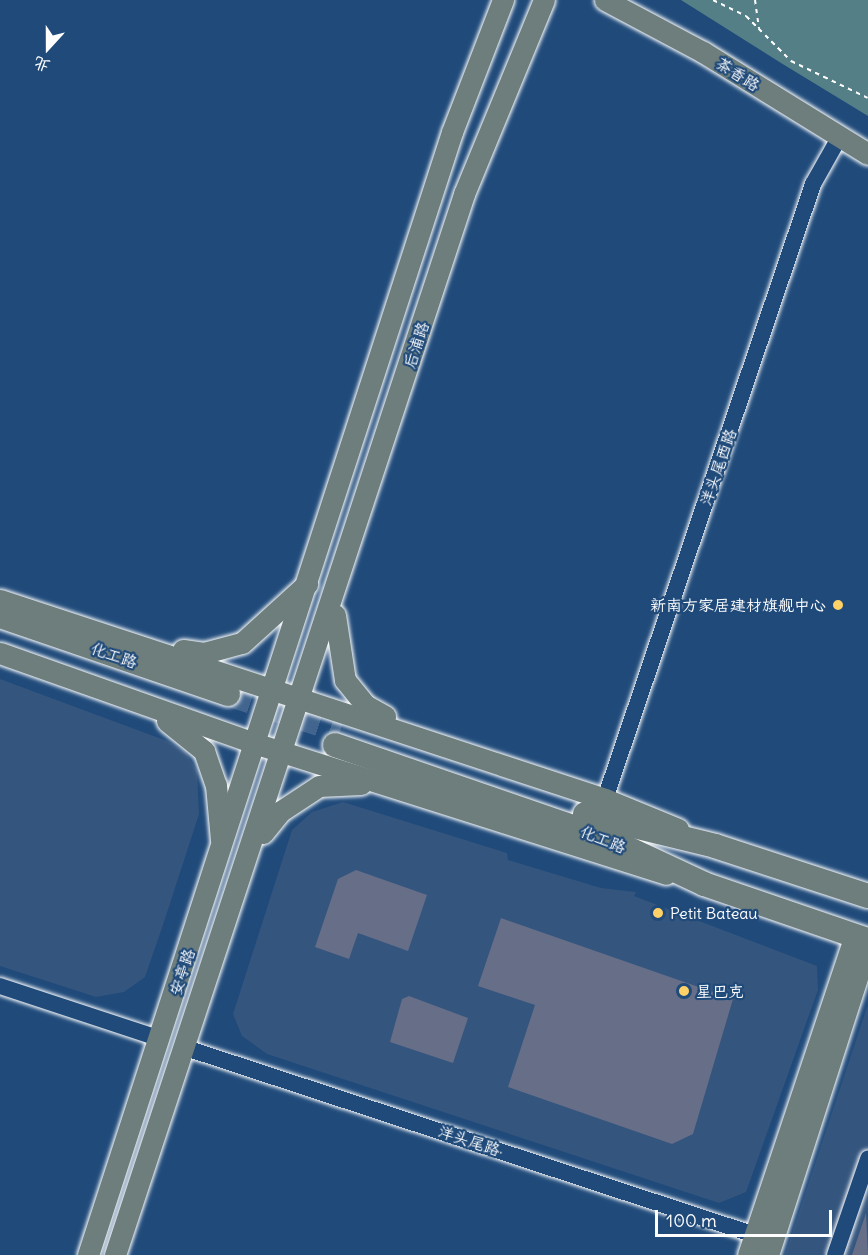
<!DOCTYPE html>
<meta charset="utf-8">
<style>
body{margin:0}
#map{position:relative;width:868px;height:1255px;overflow:hidden;background:#1f4a7a;font-family:Delius,"LXGW WenKai TC",sans-serif}
div>[style]{position:absolute}
.built>*{inset:0;background:#34557e}
.green>*{inset:0;background:#547f87}
.building>*{inset:0;background:#666e88}
.highway-tunnel>*{height:24px;margin-top:-12px;transform-origin:0;background:repeating-linear-gradient(90deg,#41658e 0 24px,transparent 0 36px)}
.path>*{height:2px;margin-top:-1px;transform-origin:0;background:repeating-linear-gradient(90deg,#fff 0 4.5px,transparent 0 9px)}
.roads{filter:drop-shadow(0 0 2px #fff) drop-shadow(0 0 2px #fff)}
.minor>*{height:16px;margin:-8px;padding:0 8px;transform-origin:8px;border-radius:8px;background:#1f4a7a}
.major>*{height:21px;margin:-10.5px;padding:0 10.5px;transform-origin:10.5px;border-radius:10.5px;background:#6d7e7c}
.highway>*{height:24px;margin:-12px;padding:0 12px;transform-origin:12px;border-radius:12px;background:#6d7e7c}
.dots>*{width:16px;height:16px;translate:-50% -50%;box-sizing:border-box;border:3px solid #1f4a7a;border-radius:50%}
span{translate:-50% -50%;white-space:nowrap;text-align:center;line-height:1.15;-webkit-text-stroke:4.5px #1f4a7a;paint-order:stroke}
.street-label{font-size:16px;color:#fff}
.poi-label{font-size:16px;color:#fff}
.right{translate:-100% -50%;text-align:right}
.left{translate:0 -50%;text-align:left}
.north{position:absolute;left:18px;top:18px;width:60px;height:60px;-webkit-text-stroke:4px #1f4a7a;paint-order:stroke;rotate:201deg;font-size:16px;font-weight:700;line-height:24px;text-align:center;color:#fff}
.north::after{content:'';display:block;margin:auto;width:21px;height:27px;background:#fff;clip-path:polygon(50% 0,100% 100%,50% 72%,0 100%)}
.scale{position:absolute;left:655px;top:1210px;width:177px;height:27px;box-sizing:border-box;border:3px solid #fff;border-top:0;padding-left:8px;font-size:18px;line-height:21px;white-space:nowrap;color:#fff;-webkit-text-stroke:4px #1f4a7a;paint-order:stroke}
</style>
<div id="map">
<div class="built">
<i style="clip-path:polygon(0 679px,167px 741px,185px 752px,197px 771px,199px 814px,163px 925px,145px 977px,124px 992px,96px 997px,0 966px)"></i>
<i style="clip-path:polygon(343px 802px,507px 853px,508px 860px,601px 888px,636px 892px,634px 896px,817px 966px,818px 990px,746px 1192px,719px 1203px,267px 1054px,242px 1036px,233px 1014px,292px 830px,312px 812px)"></i>
<i style="clip-path:polygon(868px 1006px,868px 1255px,785px 1255px,866px 1010px)"></i>
</div>
<div class="green">
<i style="clip-path:polygon(681px 0,868px 0,868px 116px,781px 63px)"></i>
</div>
<div class="building">
<i style="clip-path:polygon(356px 870px,427px 895px,408px 951px,358px 933px,349px 959px,315px 947px,338px 879px)"></i>
<i style="clip-path:polygon(501px 918px,733px 999px,693px 1134px,672px 1144px,508px 1087px,535px 1005px,478px 986px)"></i>
<i style="clip-path:polygon(409px 996px,468px 1018px,453px 1063px,390px 1042px,402px 999px)"></i>
<i style="clip-path:polygon(866px 1213px,868px 1255px,852px 1255px)"></i>
</div>
<div class="highway-tunnel">
<i style="left:228px;top:694px;width:118px;rotate:18.3deg"></i>
</div>
<div class="path">
<i style="left:713px;top:0;width:37px;rotate:26deg"></i>
<i style="left:746px;top:16px;width:64px;rotate:45deg"></i>
<i style="left:791px;top:61px;width:85px;rotate:25.7deg"></i>
<i style="left:755px;top:0;width:29px;rotate:82deg"></i>
</div>
<div class="roads">
<div class="minor">
<i style="left:605px;top:799px;width:649px;rotate:-71.31deg"></i>
<i style="left:813px;top:184px;width:53px;rotate:-60.5deg"></i>
<i style="left:0;top:986px;width:169px;rotate:18.2deg"></i>
<i style="left:186px;top:1048px;width:599px;rotate:18.19deg"></i>
<i style="left:835px;top:1255px;width:102px;rotate:-71deg"></i>
</div>
<div class="major">
<i style="left:605px;top:0;width:111px;rotate:28deg"></i>
<i style="left:703px;top:52px;width:194px;rotate:31.7deg"></i>
<i style="left:0;top:600px;width:637px;rotate:18.21deg"></i>
<i style="left:605px;top:799px;width:79px;rotate:22.3deg"></i>
<i style="left:335px;top:615px;width:66px;rotate:81.3deg"></i>
<i style="left:345px;top:680px;width:32px;rotate:51deg"></i>
<i style="left:365px;top:705px;width:23px;rotate:29deg"></i>
<i style="left:183px;top:650px;width:21px;rotate:8deg"></i>
<i style="left:204px;top:653px;width:39px;rotate:-15deg"></i>
<i style="left:242px;top:643px;width:88px;rotate:-42.2deg"></i>
<i style="left:0;top:653px;width:273px;rotate:19.5deg"></i>
<i style="left:257px;top:744px;width:429px;rotate:17.6deg"></i>
<i style="left:167px;top:721px;width:48px;rotate:39deg"></i>
<i style="left:204px;top:751px;width:36px;rotate:71deg"></i>
<i style="left:216px;top:785px;width:55px;rotate:84.8deg"></i>
<i style="left:263px;top:833px;width:28px;rotate:-51deg"></i>
<i style="left:281px;top:811px;width:45px;rotate:-33.3deg"></i>
<i style="left:319px;top:786px;width:42px;rotate:-2.7deg"></i>
<i style="left:88px;top:1255px;width:1181px;rotate:-72.04deg"></i>
<i style="left:452px;top:132px;width:142px;rotate:-68.9deg"></i>
<i style="left:115px;top:1255px;width:1117px;rotate:-71.79deg"></i>
<i style="left:464px;top:194px;width:210px;rotate:-67.6deg"></i>
<i style="left:748px;top:1255px;width:337px;rotate:-71.5deg"></i>
<i style="left:768px;top:1255px;width:328px;rotate:-72.2deg"></i>
</div>
<div class="highway">
<i style="left:0;top:616px;width:241px;rotate:18.9deg"></i>
<i style="left:335px;top:745px;width:289px;rotate:19deg"></i>
<i style="left:608px;top:839px;width:106px;rotate:25.1deg"></i>
<i style="left:704px;top:884px;width:173px;rotate:18.9deg"></i>
<i style="left:585px;top:814px;width:134px;rotate:13.8deg"></i>
<i style="left:715px;top:846px;width:161px;rotate:18.1deg"></i>
</div>
</div>
<div class="dots">
<i style="left:838px;top:605px;background:#ffd166"></i>
<i style="left:658px;top:913px;background:#ffd166"></i>
<i style="left:684px;top:991px;background:#ffd166"></i>
</div>
<div class="street-label">
<span style="left:738px;top:74px;rotate:32deg">茶香路</span>
<span style="left:416px;top:345px;rotate:-72deg">后浦路</span>
<span style="left:718px;top:467px;rotate:-71deg">洋头尾西路</span>
<span style="left:114px;top:655px;rotate:19deg">化工路</span>
<span style="left:603px;top:839px;rotate:22deg">化工路</span>
<span style="left:182px;top:972px;rotate:-72deg">安亭路</span>
<span style="left:471px;top:1141px;rotate:18deg">洋头尾路·</span>
</div>
<div class="poi-label">
<span class="right" style="left:826px;top:605px">新南方家居建材旗舰中心</span>
<span class="left" style="left:670px;top:913px">Petit Bateau</span>
<span class="left" style="left:696px;top:991px">星巴克</span>
</div>
<div class="north">北</div>
<div class="scale">100 m</div>
</div>
